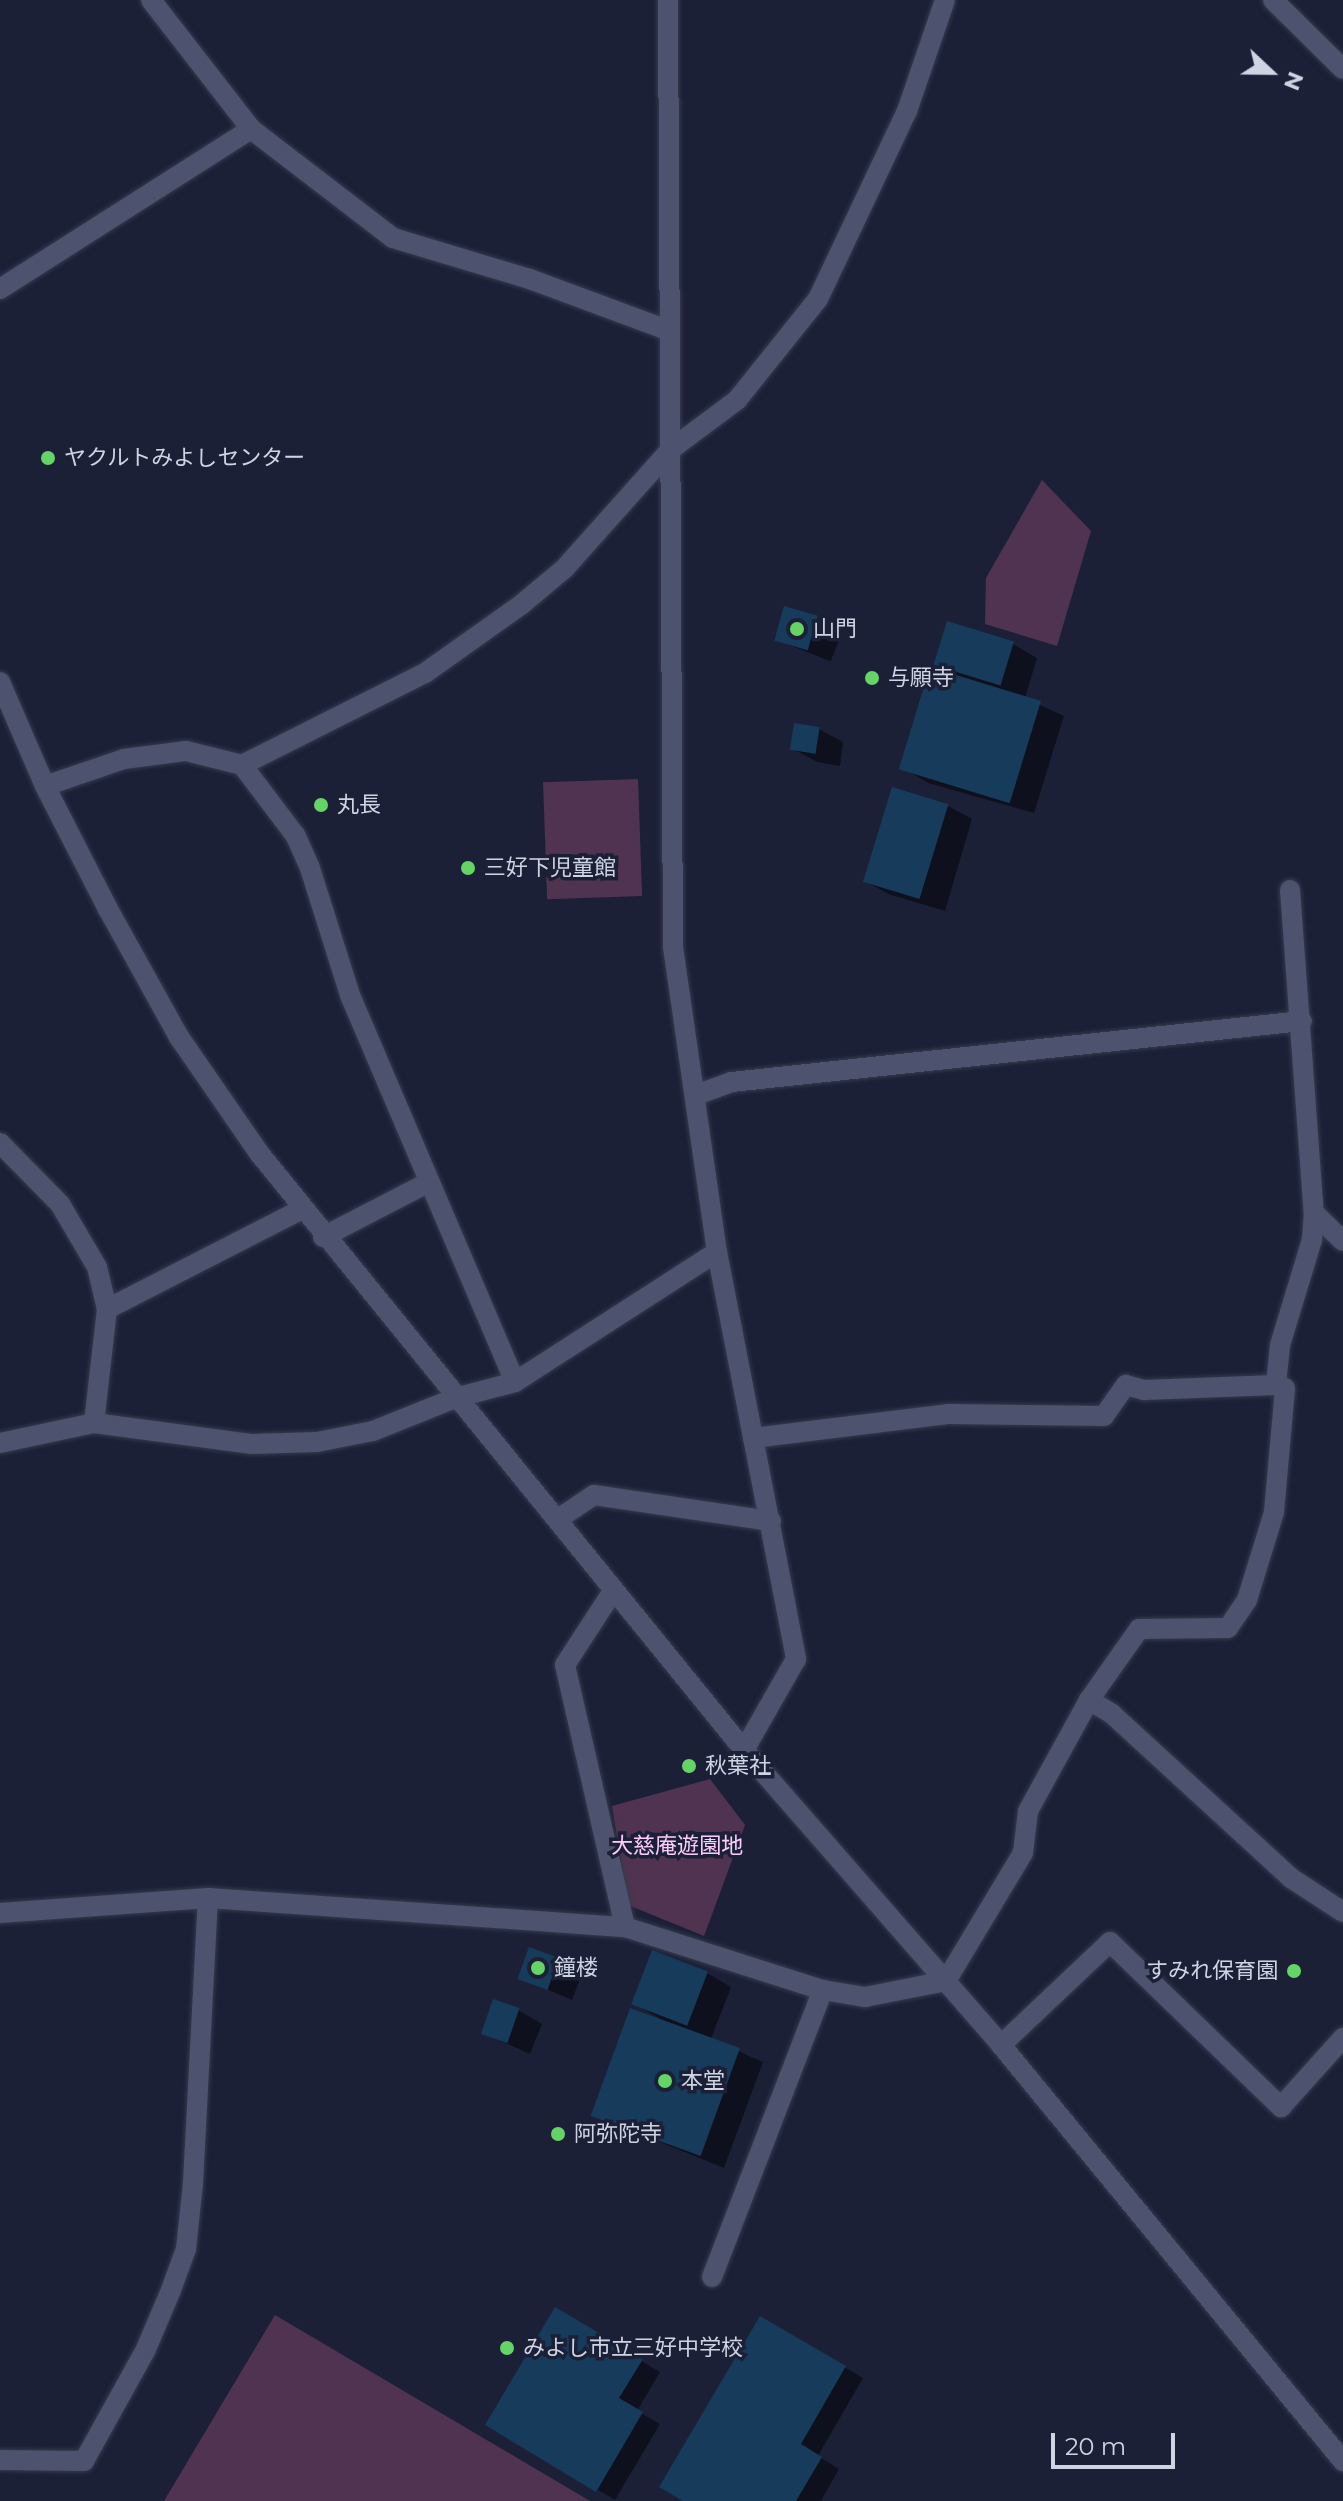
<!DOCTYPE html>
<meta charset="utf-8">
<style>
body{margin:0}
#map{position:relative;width:1343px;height:2501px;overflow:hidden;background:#1b2037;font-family:Montserrat,"Noto Sans JP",sans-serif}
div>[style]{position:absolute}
.green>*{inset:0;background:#503351;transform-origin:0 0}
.shadow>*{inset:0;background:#0007;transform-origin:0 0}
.building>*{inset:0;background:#163b5b;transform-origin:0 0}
.roads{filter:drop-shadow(0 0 2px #373a4d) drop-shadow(0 0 2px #373a4d)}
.street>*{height:20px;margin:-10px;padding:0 10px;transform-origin:10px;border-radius:10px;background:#4d536e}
.secondary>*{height:20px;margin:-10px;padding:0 10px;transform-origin:10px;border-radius:10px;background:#4d536e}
.dots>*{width:22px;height:22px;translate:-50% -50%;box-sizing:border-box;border:4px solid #1b2037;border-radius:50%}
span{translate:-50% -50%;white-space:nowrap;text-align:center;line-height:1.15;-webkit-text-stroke:7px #1b2037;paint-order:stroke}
.poi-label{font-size:22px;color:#cfd4e3}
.left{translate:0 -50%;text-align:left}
.right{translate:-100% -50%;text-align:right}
.park-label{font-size:22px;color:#facbfb}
.north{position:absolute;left:1231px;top:32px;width:80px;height:80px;-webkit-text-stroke:6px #1b2037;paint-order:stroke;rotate:112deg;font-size:22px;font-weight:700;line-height:32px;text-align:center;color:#cfd4e3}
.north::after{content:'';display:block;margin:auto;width:28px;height:36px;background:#cfd4e3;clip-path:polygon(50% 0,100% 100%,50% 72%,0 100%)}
.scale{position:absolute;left:1051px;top:2433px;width:124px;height:36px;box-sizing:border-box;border:4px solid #cfd4e3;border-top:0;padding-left:10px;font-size:24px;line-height:28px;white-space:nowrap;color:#cfd4e3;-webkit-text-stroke:6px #1b2037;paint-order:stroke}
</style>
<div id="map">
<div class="green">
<i style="clip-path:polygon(1042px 480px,1091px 531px,1057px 646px,985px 624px,986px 578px)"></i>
<i style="left:638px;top:779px;width:117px;height:95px;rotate:88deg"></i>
<i style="clip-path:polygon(710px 1779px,745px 1825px,704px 1936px,628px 1905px,612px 1806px)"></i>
<i style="clip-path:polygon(275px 2315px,590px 2501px,164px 2501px)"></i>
</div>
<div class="shadow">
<i style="left:786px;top:609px;width:61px;height:32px;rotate:22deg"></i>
<i style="clip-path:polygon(1013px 644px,1037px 658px,1025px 698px,1064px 716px,1034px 813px,928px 783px,904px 769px,958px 676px,937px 664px)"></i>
<i style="clip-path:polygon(819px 729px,843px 742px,840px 766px,817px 762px,793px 749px)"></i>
<i style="clip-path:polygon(948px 806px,972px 819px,945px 911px,888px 894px,864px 880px)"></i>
<i style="clip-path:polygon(558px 1960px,582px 1974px,572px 2000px,520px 1978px)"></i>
<i style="clip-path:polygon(707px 1973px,731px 1987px,711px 2039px,763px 2062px,724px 2168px,593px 2115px,659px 2018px,633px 2003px)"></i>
<i style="clip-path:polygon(518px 2010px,542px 2024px,530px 2054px,483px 2033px)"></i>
<i style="clip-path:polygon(556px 2310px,660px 2372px,637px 2411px,660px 2424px,615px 2500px,488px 2425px)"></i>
<i style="clip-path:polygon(761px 2318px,863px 2378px,818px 2456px,839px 2469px,821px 2501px,687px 2501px)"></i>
</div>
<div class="building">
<i style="left:784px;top:606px;width:35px;height:36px;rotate:16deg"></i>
<i style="left:947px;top:621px;width:70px;height:46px;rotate:17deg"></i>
<i style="left:930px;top:667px;width:116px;height:107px;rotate:17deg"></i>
<i style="left:794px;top:723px;width:26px;height:27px;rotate:9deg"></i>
<i style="left:892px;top:787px;width:59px;height:99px;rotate:17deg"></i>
<i style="left:529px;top:1947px;width:32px;height:34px;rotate:20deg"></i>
<i style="left:652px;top:1950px;width:60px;height:58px;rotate:21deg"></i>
<i style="left:493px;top:1999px;width:28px;height:37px;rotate:19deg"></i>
<i style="left:630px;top:2008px;width:117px;height:115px;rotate:20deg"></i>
<i style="clip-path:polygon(555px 2307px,643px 2359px,619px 2398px,643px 2412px,596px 2492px,485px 2425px)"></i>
<i style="clip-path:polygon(760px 2316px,846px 2366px,801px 2444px,822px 2457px,796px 2501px,683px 2501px,659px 2487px)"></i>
</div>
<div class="roads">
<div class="street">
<i style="left:151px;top:0;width:163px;rotate:52.2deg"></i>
<i style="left:251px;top:129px;width:179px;rotate:37.5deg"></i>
<i style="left:393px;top:238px;width:143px;rotate:16.7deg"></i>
<i style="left:530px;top:279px;width:149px;rotate:20.4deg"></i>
<i style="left:668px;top:0;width:947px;rotate:89.7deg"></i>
<i style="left:673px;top:947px;width:308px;rotate:81.8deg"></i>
<i style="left:717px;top:1252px;width:415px;rotate:79deg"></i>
<i style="left:796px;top:1659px;width:105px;rotate:119.7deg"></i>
<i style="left:1273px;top:0;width:98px;rotate:44.6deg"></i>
<i style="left:0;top:289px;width:298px;rotate:-32.5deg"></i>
<i style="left:45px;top:786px;width:83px;rotate:-18.9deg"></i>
<i style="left:124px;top:759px;width:63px;rotate:-7.4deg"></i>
<i style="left:186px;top:751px;width:58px;rotate:14deg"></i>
<i style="left:1290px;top:890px;width:324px;rotate:85.8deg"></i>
<i style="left:696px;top:1095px;width:38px;rotate:-20deg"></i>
<i style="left:732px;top:1082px;width:573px;rotate:-6.11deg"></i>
<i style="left:0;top:1143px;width:86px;rotate:45.5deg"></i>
<i style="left:60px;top:1204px;width:73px;rotate:59.6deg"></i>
<i style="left:97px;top:1267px;width:43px;rotate:76.6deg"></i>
<i style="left:107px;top:1309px;width:115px;rotate:96.5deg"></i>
<i style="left:323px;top:1237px;width:117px;rotate:-27.4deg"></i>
<i style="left:107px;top:1309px;width:219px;rotate:-27.1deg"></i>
<i style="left:515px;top:1382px;width:421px;rotate:-113.1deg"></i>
<i style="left:350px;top:995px;width:133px;rotate:-107.5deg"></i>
<i style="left:310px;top:868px;width:36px;rotate:-114deg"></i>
<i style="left:295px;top:835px;width:88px;rotate:-127.1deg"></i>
<i style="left:242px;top:765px;width:205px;rotate:-26.7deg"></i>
<i style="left:425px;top:673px;width:119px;rotate:-35.4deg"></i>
<i style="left:522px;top:604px;width:56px;rotate:-39.9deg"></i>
<i style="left:565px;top:568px;width:158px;rotate:-48.3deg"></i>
<i style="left:670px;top:450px;width:84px;rotate:-36.7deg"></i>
<i style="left:737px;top:400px;width:129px;rotate:-51.3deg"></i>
<i style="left:818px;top:299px;width:208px;rotate:-64.7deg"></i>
<i style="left:907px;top:111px;width:117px;rotate:-71.1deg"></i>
<i style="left:753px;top:1438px;width:196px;rotate:-7deg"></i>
<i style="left:948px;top:1414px;width:156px;rotate:0.7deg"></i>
<i style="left:1104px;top:1416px;width:38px;rotate:-55deg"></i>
<i style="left:1126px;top:1385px;width:19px;rotate:16deg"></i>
<i style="left:1144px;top:1390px;width:132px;rotate:-2.2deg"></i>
<i style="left:0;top:1443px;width:96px;rotate:-12deg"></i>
<i style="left:94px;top:1423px;width:158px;rotate:7.6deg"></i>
<i style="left:251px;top:1444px;width:66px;rotate:-1.7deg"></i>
<i style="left:317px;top:1442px;width:57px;rotate:-11.1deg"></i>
<i style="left:373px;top:1431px;width:88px;rotate:-21.9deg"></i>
<i style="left:455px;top:1398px;width:62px;rotate:-14.9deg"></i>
<i style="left:515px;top:1382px;width:240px;rotate:-32.8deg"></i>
<i style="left:558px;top:1519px;width:43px;rotate:-33.7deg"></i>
<i style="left:594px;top:1495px;width:179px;rotate:8.4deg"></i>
<i style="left:613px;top:1591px;width:88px;rotate:123deg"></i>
<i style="left:565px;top:1665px;width:269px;rotate:77.1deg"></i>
<i style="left:1089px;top:1700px;width:27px;rotate:31deg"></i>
<i style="left:1112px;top:1714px;width:243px;rotate:42.5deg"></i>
<i style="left:1291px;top:1878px;width:62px;rotate:33.2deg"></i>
<i style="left:0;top:1913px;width:209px;rotate:-4.1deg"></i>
<i style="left:208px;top:1898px;width:418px;rotate:4deg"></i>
<i style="left:625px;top:1927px;width:208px;rotate:17.7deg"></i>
<i style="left:823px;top:1990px;width:43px;rotate:9.5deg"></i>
<i style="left:865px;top:1997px;width:83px;rotate:-11.2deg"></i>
<i style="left:946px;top:1981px;width:149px;rotate:-59deg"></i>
<i style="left:1023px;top:1853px;width:42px;rotate:-83.2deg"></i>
<i style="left:1028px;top:1811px;width:127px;rotate:-61.2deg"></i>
<i style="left:1089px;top:1700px;width:87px;rotate:-54.8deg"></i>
<i style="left:1139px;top:1629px;width:89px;rotate:-0.6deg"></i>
<i style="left:1228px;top:1628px;width:34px;rotate:-56deg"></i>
<i style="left:1247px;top:1600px;width:92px;rotate:-72.9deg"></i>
<i style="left:1274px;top:1512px;width:124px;rotate:-84.9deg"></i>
<i style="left:1285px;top:1388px;width:9px;rotate:-162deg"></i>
<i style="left:1276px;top:1385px;width:40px;rotate:-84.3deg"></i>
<i style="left:1280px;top:1345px;width:110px;rotate:-73.1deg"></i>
<i style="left:1312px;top:1240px;width:27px;rotate:-86deg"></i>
<i style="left:1314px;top:1213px;width:40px;rotate:44deg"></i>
<i style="left:1001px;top:2045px;width:150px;rotate:-43.4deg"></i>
<i style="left:1110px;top:1942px;width:238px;rotate:44deg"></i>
<i style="left:1281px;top:2107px;width:93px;rotate:-48.1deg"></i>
<i style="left:712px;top:2277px;width:308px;rotate:-68.9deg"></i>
<i style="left:0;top:2460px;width:84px;rotate:0.7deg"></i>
<i style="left:84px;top:2461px;width:128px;rotate:-61deg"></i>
<i style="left:146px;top:2349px;width:64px;rotate:-67deg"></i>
<i style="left:171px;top:2290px;width:44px;rotate:-69.9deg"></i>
<i style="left:186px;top:2249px;width:66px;rotate:-83.9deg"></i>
<i style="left:193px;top:2183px;width:285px;rotate:-87deg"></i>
</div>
<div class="secondary">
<i style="left:0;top:682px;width:113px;rotate:66.6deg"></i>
<i style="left:45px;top:786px;width:138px;rotate:62.9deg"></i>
<i style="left:108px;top:909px;width:146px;rotate:61deg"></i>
<i style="left:179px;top:1037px;width:141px;rotate:55.4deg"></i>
<i style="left:259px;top:1153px;width:769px;rotate:50.91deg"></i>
<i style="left:744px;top:1750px;width:391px;rotate:48.9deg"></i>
<i style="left:1001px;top:2045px;width:539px;rotate:50.58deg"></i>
</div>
</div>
<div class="dots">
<i style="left:48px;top:458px;background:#65d467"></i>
<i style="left:797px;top:629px;background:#65d467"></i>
<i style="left:872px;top:678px;background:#65d467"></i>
<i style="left:321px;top:805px;background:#65d467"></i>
<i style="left:468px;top:868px;background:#65d467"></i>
<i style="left:689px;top:1766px;background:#65d467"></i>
<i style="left:538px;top:1968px;background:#65d467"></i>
<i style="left:1294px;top:1971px;background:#65d467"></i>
<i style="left:665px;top:2081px;background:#65d467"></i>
<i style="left:558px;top:2134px;background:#65d467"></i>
<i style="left:507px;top:2348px;background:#65d467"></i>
</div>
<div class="poi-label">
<span class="left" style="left:64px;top:458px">ヤクルトみよしセンター</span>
<span class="left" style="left:813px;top:629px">山門</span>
<span class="left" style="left:888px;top:678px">与願寺</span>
<span class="left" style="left:337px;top:805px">丸長</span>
<span class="left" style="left:484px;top:868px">三好下児童館</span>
<span class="left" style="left:705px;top:1766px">秋葉社</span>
<span class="left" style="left:554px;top:1968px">鐘楼</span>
<span class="right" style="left:1278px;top:1971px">すみれ保育園</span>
<span class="left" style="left:681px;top:2081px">本堂</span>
<span class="left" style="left:574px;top:2134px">阿弥陀寺</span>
<span class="left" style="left:523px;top:2348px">みよし市立三好中学校</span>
</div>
<div class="park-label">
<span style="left:677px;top:1846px">大慈庵遊園地</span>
</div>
<div class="north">N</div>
<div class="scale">20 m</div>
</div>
